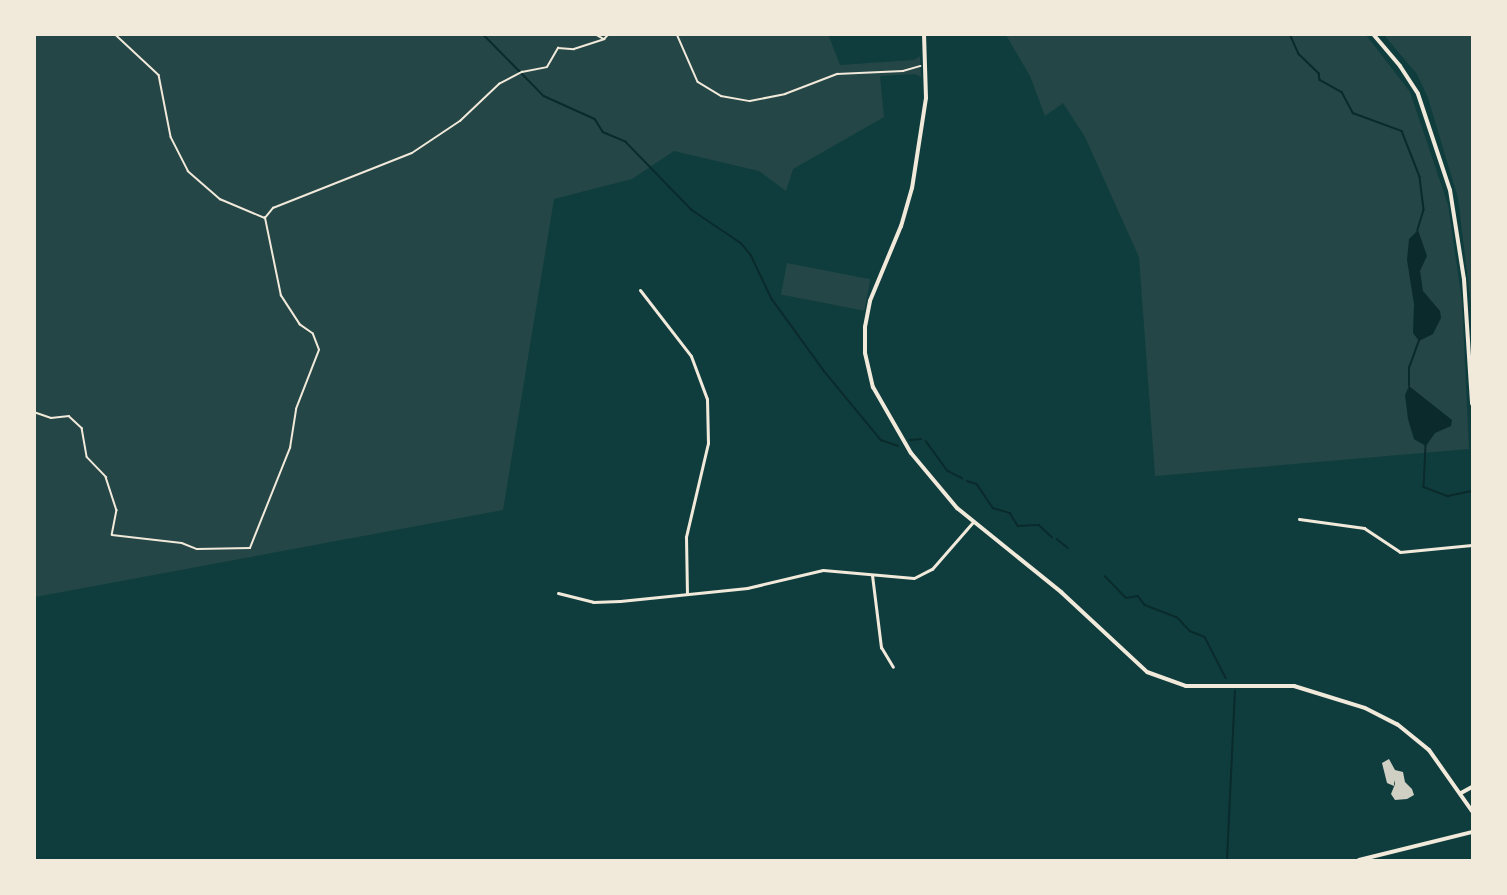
<!DOCTYPE html>
<style>
body{margin:0}
#map{position:relative;width:1507px;height:895px;overflow:hidden;background:#0f3d3e;font-family:"Fira Sans Condensed",sans-serif}
div>[style]{position:absolute}
.green>*{inset:0;background:#244646;transform-origin:0 0}
.water>*{inset:0;background:#0a2a2b}
.stream>*{height:1.5px;margin:-0.75px;padding:0 0.75px;transform-origin:0.75px;border-radius:0.75px;background:#0a2a2b}
.building>*{inset:0;background:#cfcfc3}
.path>*{height:1.5px;margin:-0.75px;padding:0 0.75px;transform-origin:0.75px;border-radius:0.75px;background:#f1e9da}
.minor>*{height:3px;margin:-1.5px;padding:0 1.5px;transform-origin:1.5px;border-radius:1.5px;background:#f1e9da}
.tertiary>*{height:4px;margin:-2px;padding:0 2px;transform-origin:2px;border-radius:2px;background:#f1e9da}
span{translate:-50% -50%;white-space:nowrap;text-align:center;line-height:1.15;-webkit-text-stroke:4.5px #f1e9da;paint-order:stroke}
.frame{position:absolute;inset:0;border:36px solid #f1e9da;pointer-events:none}
</style>
<div id="map">
<div class="green">
<i style="clip-path:polygon(828px 34px,840px 65px,914px 60px,920px 56px,921px 77px,915px 74px,880px 76px,884px 117px,793px 169px,786px 191px,759px 171px,674px 151px,632px 179px,554px 199px,503px 510px,35px 597px,35px 35px)"></i>
<i style="clip-path:polygon(1006px 35px,1366px 35px,1410px 92px,1448px 205px,1462px 301px,1469px 449px,1155px 476px,1139px 257px,1085px 137px,1063px 103px,1045px 116px,1030px 76px)"></i>
<i style="clip-path:polygon(1384px 35px,1472px 35px,1472px 313px,1458px 198px,1428px 98px,1417px 74px)"></i>
<i style="left:787px;top:263px;width:85px;height:32px;rotate:11deg"></i>
</div>
<div class="water">
<i style="clip-path:polygon(1418px 230px,1427px 256px,1420px 271px,1423px 291px,1440px 311px,1441px 318px,1433px 334px,1419px 341px,1413px 333px,1414px 304px,1407px 260px,1409px 239px)"></i>
<i style="clip-path:polygon(1409px 386px,1452px 420px,1451px 426px,1435px 433px,1426px 446px,1414px 439px,1408px 419px,1405px 395px)"></i>
</div>
<div class="stream">
<i style="left:483px;top:34px;width:87px;rotate:45.5deg"></i>
<i style="left:544px;top:96px;width:56px;rotate:24.3deg"></i>
<i style="left:595px;top:119px;width:15px;rotate:58deg"></i>
<i style="left:603px;top:132px;width:25px;rotate:23deg"></i>
<i style="left:626px;top:142px;width:95px;rotate:45.9deg"></i>
<i style="left:692px;top:210px;width:59px;rotate:34deg"></i>
<i style="left:741px;top:243px;width:16px;rotate:50deg"></i>
<i style="left:751px;top:255px;width:49px;rotate:64.5deg"></i>
<i style="left:772px;top:299px;width:90px;rotate:54deg"></i>
<i style="left:825px;top:372px;width:88px;rotate:50.5deg"></i>
<i style="left:881px;top:440px;width:18px;rotate:19deg"></i>
<i style="left:1290px;top:34px;width:22px;rotate:66deg"></i>
<i style="left:1299px;top:54px;width:28px;rotate:44deg"></i>
<i style="left:1319px;top:73px;width:7px;rotate:82deg"></i>
<i style="left:1320px;top:80px;width:25px;rotate:29deg"></i>
<i style="left:1342px;top:92px;width:24px;rotate:62deg"></i>
<i style="left:1353px;top:113px;width:52px;rotate:20.2deg"></i>
<i style="left:1402px;top:131px;width:49px;rotate:68.6deg"></i>
<i style="left:1420px;top:177px;width:33px;rotate:83deg"></i>
<i style="left:1424px;top:210px;width:21px;rotate:107deg"></i>
<i style="left:1409px;top:386px;width:18px;rotate:-90deg"></i>
<i style="left:1409px;top:368px;width:29px;rotate:-70deg"></i>
<i style="left:910px;top:440px;width:11px;rotate:-5deg"></i>
<i style="left:926px;top:441px;width:37px;rotate:54deg"></i>
<i style="left:948px;top:471px;width:16px;rotate:27deg"></i>
<i style="left:1426px;top:446px;width:41px;rotate:92.8deg"></i>
<i style="left:1424px;top:487px;width:26px;rotate:21deg"></i>
<i style="left:1448px;top:496px;width:25px;rotate:-12deg"></i>
<i style="left:967px;top:481px;width:10px;rotate:17deg"></i>
<i style="left:977px;top:484px;width:29px;rotate:56deg"></i>
<i style="left:993px;top:508px;width:18px;rotate:16deg"></i>
<i style="left:1010px;top:513px;width:15px;rotate:58deg"></i>
<i style="left:1018px;top:526px;width:21px;rotate:-3deg"></i>
<i style="left:1039px;top:525px;width:18px;rotate:43deg"></i>
<i style="left:1057px;top:539px;width:14px;rotate:39deg"></i>
<i style="left:1105px;top:576px;width:30px;rotate:46deg"></i>
<i style="left:1126px;top:598px;width:12px;rotate:-9deg"></i>
<i style="left:1138px;top:596px;width:11px;rotate:52deg"></i>
<i style="left:1145px;top:605px;width:34px;rotate:21deg"></i>
<i style="left:1177px;top:617px;width:19px;rotate:47deg"></i>
<i style="left:1190px;top:631px;width:16px;rotate:22deg"></i>
<i style="left:1205px;top:637px;width:46px;rotate:62.9deg"></i>
<i style="left:1227px;top:860px;width:169px;rotate:-87.3deg"></i>
</div>
<div class="building">
<i style="clip-path:polygon(1389px 759px,1395px 770px,1403px 772px,1405px 782px,1412px 789px,1414px 795px,1407px 799px,1395px 800px,1391px 794px,1395px 784px,1394px 780px,1394px 786px,1387px 783px,1382px 763px)"></i>
</div>
<div class="path">
<i style="left:115px;top:34px;width:60px;rotate:43deg"></i>
<i style="left:159px;top:75px;width:63px;rotate:79deg"></i>
<i style="left:171px;top:137px;width:38px;rotate:63deg"></i>
<i style="left:188px;top:171px;width:43px;rotate:41.2deg"></i>
<i style="left:220px;top:199px;width:49px;rotate:22.9deg"></i>
<i style="left:265px;top:218px;width:13px;rotate:-51deg"></i>
<i style="left:273px;top:208px;width:149px;rotate:-21.6deg"></i>
<i style="left:412px;top:153px;width:58px;rotate:-33.7deg"></i>
<i style="left:460px;top:121px;width:54px;rotate:-43.5deg"></i>
<i style="left:499px;top:84px;width:26px;rotate:-28deg"></i>
<i style="left:522px;top:72px;width:25px;rotate:-11deg"></i>
<i style="left:547px;top:67px;width:22px;rotate:-60deg"></i>
<i style="left:558px;top:48px;width:16px;rotate:4deg"></i>
<i style="left:574px;top:49px;width:32px;rotate:-18deg"></i>
<i style="left:595px;top:34px;width:10px;rotate:29deg"></i>
<i style="left:604px;top:39px;width:7px;rotate:-45deg"></i>
<i style="left:645px;top:34px;width:11px"></i>
<i style="left:677px;top:34px;width:52px;rotate:66.4deg"></i>
<i style="left:698px;top:82px;width:27px;rotate:31deg"></i>
<i style="left:721px;top:96px;width:29px;rotate:10deg"></i>
<i style="left:750px;top:101px;width:36px;rotate:-11deg"></i>
<i style="left:785px;top:94px;width:56px;rotate:-21deg"></i>
<i style="left:837px;top:74px;width:66px;rotate:-2.6deg"></i>
<i style="left:903px;top:71px;width:18px;rotate:-16deg"></i>
<i style="left:34px;top:412px;width:18px;rotate:19deg"></i>
<i style="left:51px;top:418px;width:18px;rotate:-6deg"></i>
<i style="left:69px;top:416px;width:18px;rotate:43deg"></i>
<i style="left:82px;top:428px;width:29px;rotate:80deg"></i>
<i style="left:87px;top:457px;width:28px;rotate:46deg"></i>
<i style="left:106px;top:477px;width:35px;rotate:72deg"></i>
<i style="left:117px;top:510px;width:25px;rotate:101deg"></i>
<i style="left:112px;top:535px;width:70px;rotate:6.5deg"></i>
<i style="left:182px;top:543px;width:16px;rotate:22deg"></i>
<i style="left:197px;top:549px;width:53px;rotate:-1.1deg"></i>
<i style="left:250px;top:548px;width:108px;rotate:-68.2deg"></i>
<i style="left:290px;top:448px;width:39px;rotate:-81deg"></i>
<i style="left:296px;top:409px;width:63px;rotate:-68.7deg"></i>
<i style="left:319px;top:350px;width:17px;rotate:-111deg"></i>
<i style="left:313px;top:334px;width:16px;rotate:-145deg"></i>
<i style="left:300px;top:325px;width:35px;rotate:-123deg"></i>
<i style="left:281px;top:296px;width:80px;rotate:-101.6deg"></i>
</div>
<div class="minor">
<i style="left:640px;top:290px;width:83px;rotate:52.3deg"></i>
<i style="left:691px;top:356px;width:46px;rotate:69.6deg"></i>
<i style="left:707px;top:399px;width:44px;rotate:88.7deg"></i>
<i style="left:708px;top:443px;width:97px;rotate:103.2deg"></i>
<i style="left:686px;top:537px;width:57px;rotate:89deg"></i>
<i style="left:1299px;top:519px;width:66px;rotate:7.9deg"></i>
<i style="left:1364px;top:528px;width:43px;rotate:33.7deg"></i>
<i style="left:1400px;top:552px;width:72px;rotate:-5.6deg"></i>
<i style="left:872px;top:575px;width:73px;rotate:82.9deg"></i>
<i style="left:881px;top:647px;width:23px;rotate:59deg"></i>
<i style="left:558px;top:593px;width:36px;rotate:14deg"></i>
<i style="left:593px;top:602px;width:27px;rotate:-2deg"></i>
<i style="left:620px;top:601px;width:128px;rotate:-5.8deg"></i>
<i style="left:747px;top:588px;width:78px;rotate:-13.3deg"></i>
<i style="left:823px;top:570px;width:91px;rotate:5deg"></i>
<i style="left:914px;top:578px;width:20px;rotate:-27deg"></i>
<i style="left:932px;top:569px;width:62px;rotate:-48.9deg"></i>
</div>
<div class="tertiary">
<i style="left:924px;top:34px;width:64px;rotate:88.2deg"></i>
<i style="left:926px;top:98px;width:91px;rotate:98.8deg"></i>
<i style="left:912px;top:188px;width:40px;rotate:106deg"></i>
<i style="left:901px;top:226px;width:81px;rotate:112.5deg"></i>
<i style="left:870px;top:301px;width:26px;rotate:101deg"></i>
<i style="left:865px;top:327px;width:26px;rotate:90deg"></i>
<i style="left:865px;top:353px;width:35px;rotate:77deg"></i>
<i style="left:873px;top:387px;width:76px;rotate:60.1deg"></i>
<i style="left:911px;top:453px;width:72px;rotate:50.1deg"></i>
<i style="left:957px;top:508px;width:134px;rotate:38.9deg"></i>
<i style="left:1061px;top:592px;width:117px;rotate:42.9deg"></i>
<i style="left:1147px;top:672px;width:41px;rotate:19.7deg"></i>
<i style="left:1186px;top:686px;width:108px"></i>
<i style="left:1294px;top:686px;width:74px;rotate:17.2deg"></i>
<i style="left:1365px;top:708px;width:36px;rotate:27deg"></i>
<i style="left:1397px;top:724px;width:41px;rotate:39.1deg"></i>
<i style="left:1429px;top:750px;width:75px;rotate:54.8deg"></i>
<i style="left:1373px;top:34px;width:42px;rotate:49.8deg"></i>
<i style="left:1400px;top:66px;width:33px;rotate:57deg"></i>
<i style="left:1418px;top:94px;width:101px;rotate:71.6deg"></i>
<i style="left:1450px;top:190px;width:90px;rotate:81.1deg"></i>
<i style="left:1464px;top:279px;width:125px;rotate:86.3deg"></i>
<i style="left:1461px;top:793px;width:13px;rotate:-29deg"></i>
<i style="left:1359px;top:860px;width:116px;rotate:-13.9deg"></i>
</div>
<div class="frame"></div>
</div>
